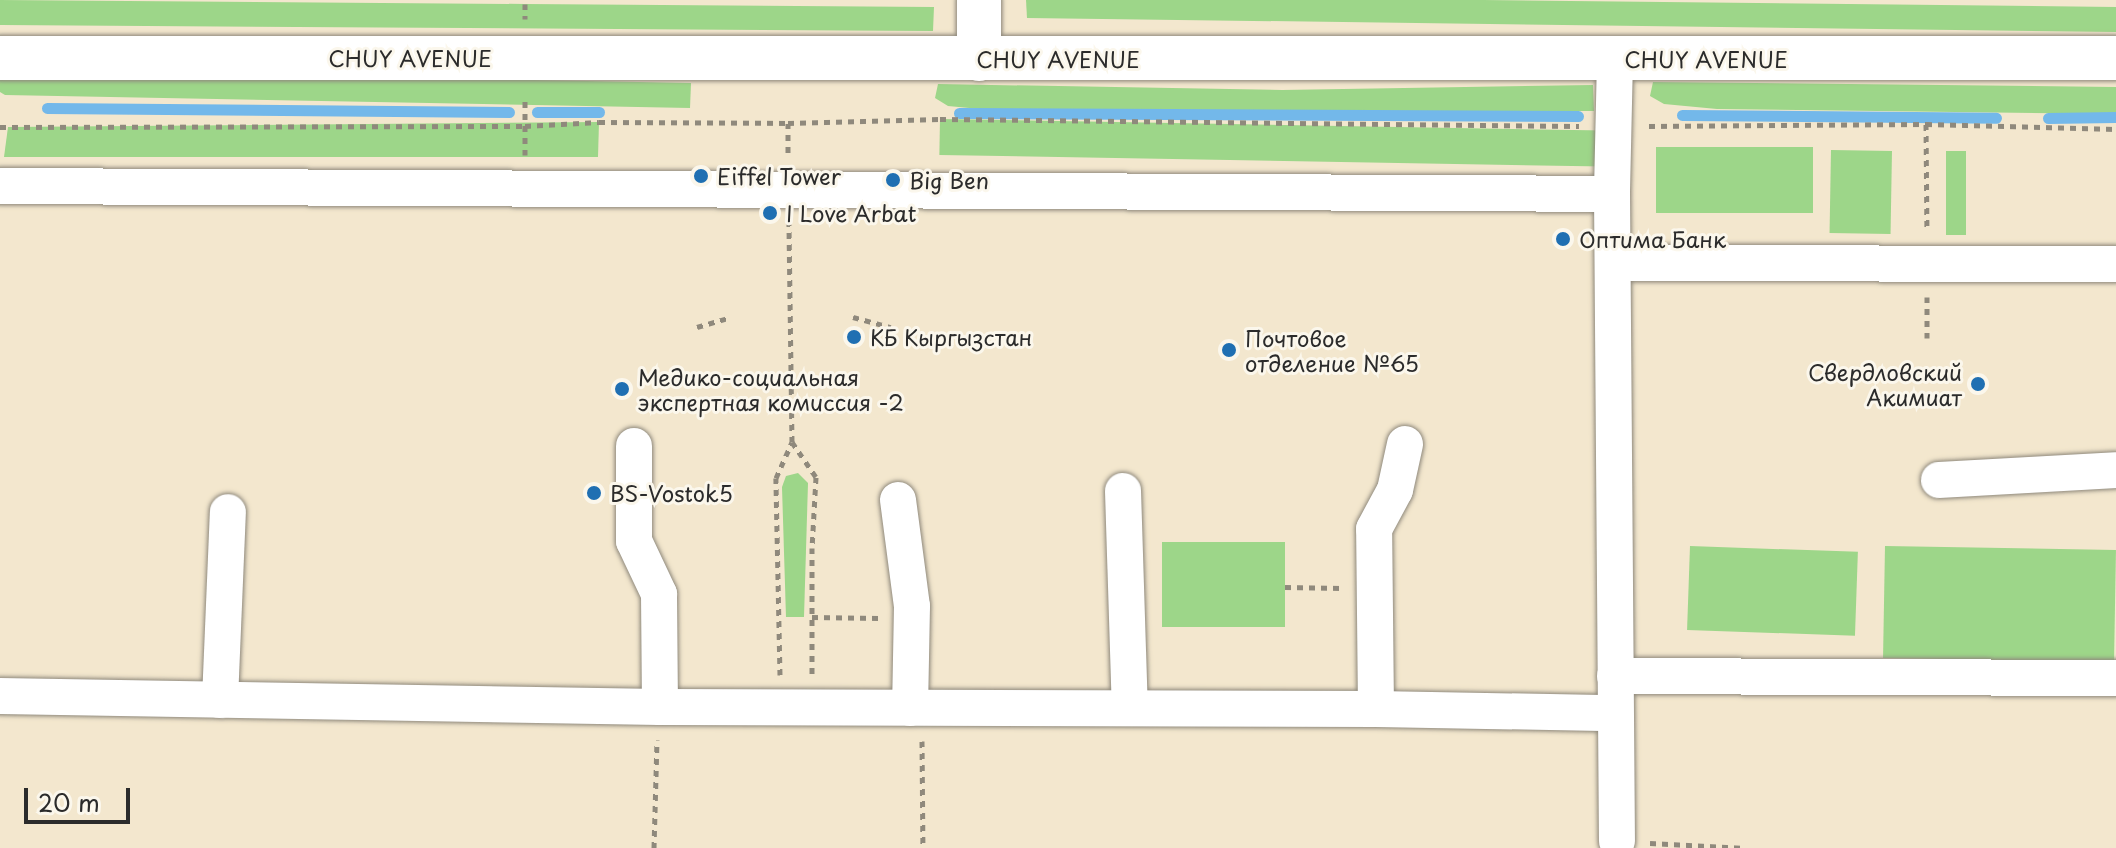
<!DOCTYPE html>
<meta charset="utf-8">
<style>
body{margin:0}
#map{position:relative;width:2116px;height:848px;overflow:hidden;background:#f3e7ce;font-family:"Playpen Sans",sans-serif}
div>[style]{position:absolute}
.green>*{inset:0;background:#9dd689;transform-origin:0 0}
.stream>*{height:11px;margin:-5.5px;padding:0 5.5px;transform-origin:5.5px;border-radius:5.5px;background:#73b8ea}
.path>*{height:5px;margin-top:-2.5px;transform-origin:0;background:repeating-linear-gradient(90deg,#8f897c 0 6px,transparent 0 12px)}
.roads{filter:drop-shadow(0 0 2px #8f897c) drop-shadow(0 0 2px #8f897c)}
.minor>*{height:36px;margin:-18px;padding:0 18px;transform-origin:18px;border-radius:18px;background:#fff}
.major>*{height:44px;margin:-22px;padding:0 22px;transform-origin:22px;border-radius:22px;background:#fff}
.dots>*{width:22px;height:22px;translate:-50% -50%;box-sizing:border-box;border:4px solid #fbf7ec;border-radius:50%}
span{translate:-50% -50%;white-space:nowrap;text-align:center;line-height:1.15;-webkit-text-stroke:6px #fbf7ec;paint-order:stroke}
.street-label{font-size:22px;color:#2b2b2b}
.poi-label{font-size:22px;color:#2b2b2b}
.left{translate:0 -50%;text-align:left}
.right{translate:-100% -50%;text-align:right}
.scale{position:absolute;left:24px;top:788px;width:106px;height:36px;box-sizing:border-box;border:4px solid #2b2b2b;border-top:0;padding-left:10px;font-size:24px;line-height:28px;white-space:nowrap;color:#2b2b2b;-webkit-text-stroke:6px #fbf7ec;paint-order:stroke}
</style>
<div id="map">
<div class="green">
<i style="clip-path:polygon(0 0,525px 4px,934px 7px,933px 31px,0 25px)"></i>
<i style="clip-path:polygon(1026px 0,1483px 0,2116px 7px,2116px 32px,1027px 18px)"></i>
<i style="clip-path:polygon(0 70px,691px 83px,690px 108px,5px 95px,0 92px)"></i>
<i style="clip-path:polygon(1653px 82px,2116px 87px,2116px 114px,1717px 109px,1664px 104px,1650px 96px)"></i>
<i style="clip-path:polygon(938px 84px,1282px 90px,1593px 85px,1594px 111px,1001px 111px,948px 106px,935px 98px)"></i>
<i style="left:940px;top:119px;width:665px;height:36px;rotate:1deg"></i>
<i style="clip-path:polygon(599px 122px,598px 157px,4px 157px,8px 127px)"></i>
<i style="left:1656px;top:147px;width:157px;height:66px"></i>
<i style="left:1831px;top:150px;width:61px;height:83px;rotate:1deg"></i>
<i style="left:1946px;top:151px;width:20px;height:84px"></i>
<i style="clip-path:polygon(798px 473px,808px 483px,804px 617px,786px 617px,782px 487px,786px 476px)"></i>
<i style="left:1162px;top:542px;width:123px;height:85px"></i>
<i style="left:1690px;top:546px;width:168px;height:84px;rotate:2deg"></i>
<i style="left:1885px;top:546px;width:231px;height:112px;rotate:1deg"></i>
</div>
<div class="stream">
<i style="left:47px;top:108px;width:462px;rotate:0.5deg"></i>
<i style="left:537px;top:112px;width:62px"></i>
<i style="left:959px;top:113px;width:619px;rotate:0.28deg"></i>
<i style="left:1682px;top:115px;width:314px;rotate:0.5deg"></i>
<i style="left:2048px;top:118px;width:68px;rotate:-0.8deg"></i>
</div>
<div class="path">
<i style="left:525px;top:4px;width:15px;rotate:90deg"></i>
<i style="left:788px;top:123px;width:31px;rotate:90deg"></i>
<i style="left:1926px;top:124px;width:107px;rotate:89.5deg"></i>
<i style="left:1649px;top:126px;width:277px;rotate:-0.4deg"></i>
<i style="left:1926px;top:124px;width:190px;rotate:1.5deg"></i>
<i style="left:0;top:127px;width:525px;rotate:-0.11deg"></i>
<i style="left:525px;top:126px;width:74px;rotate:-3.1deg"></i>
<i style="left:599px;top:122px;width:189px;rotate:0.3deg"></i>
<i style="left:788px;top:123px;width:152px;rotate:-1.5deg"></i>
<i style="left:940px;top:119px;width:639px;rotate:0.63deg"></i>
<i style="left:525px;top:155px;width:58px;rotate:-90deg"></i>
<i style="left:1927px;top:297px;width:41px;rotate:90deg"></i>
<i style="left:853px;top:317px;width:39px;rotate:15deg"></i>
<i style="left:697px;top:327px;width:32px;rotate:-16deg"></i>
<i style="left:792px;top:442px;width:42px;rotate:55.6deg"></i>
<i style="left:816px;top:477px;width:71px;rotate:93.2deg"></i>
<i style="left:812px;top:548px;width:127px;rotate:90deg"></i>
<i style="left:1285px;top:587px;width:57px;rotate:1deg"></i>
<i style="left:812px;top:617px;width:67px;rotate:0.9deg"></i>
<i style="left:780px;top:675px;width:197px;rotate:-91.2deg"></i>
<i style="left:776px;top:478px;width:39px;rotate:-66deg"></i>
<i style="left:792px;top:442px;width:218px;rotate:-90.8deg"></i>
<i style="left:922px;top:741px;width:107px;rotate:89.5deg"></i>
<i style="left:1650px;top:843px;width:96px;rotate:3deg"></i>
<i style="left:654px;top:848px;width:108px;rotate:-88.4deg"></i>
</div>
<div class="roads">
<div class="minor">
<i style="left:1615px;top:59px;width:135px;rotate:91.3deg"></i>
<i style="left:1612px;top:194px;width:647px;rotate:89.56deg"></i>
<i style="left:0;top:186px;width:1612px;rotate:0.28deg"></i>
<i style="left:1613px;top:263px;width:503px;rotate:0.11deg"></i>
<i style="left:634px;top:446px;width:95px;rotate:90deg"></i>
<i style="left:634px;top:541px;width:59px;rotate:64.7deg"></i>
<i style="left:659px;top:594px;width:113px;rotate:89.5deg"></i>
<i style="left:1939px;top:480px;width:177px;rotate:-3.2deg"></i>
<i style="left:1123px;top:491px;width:217px;rotate:88.2deg"></i>
<i style="left:898px;top:500px;width:107px;rotate:82.5deg"></i>
<i style="left:912px;top:606px;width:102px;rotate:91.1deg"></i>
<i style="left:1615px;top:676px;width:501px;rotate:0.23deg"></i>
<i style="left:0;top:696px;width:660px;rotate:0.95deg"></i>
<i style="left:660px;top:707px;width:716px;rotate:0.16deg"></i>
<i style="left:1376px;top:709px;width:239px;rotate:1deg"></i>
<i style="left:220px;top:700px;width:188px;rotate:-87.6deg"></i>
<i style="left:1376px;top:709px;width:180px;rotate:-90.6deg"></i>
<i style="left:1374px;top:529px;width:44px;rotate:-61.7deg"></i>
<i style="left:1395px;top:490px;width:47px;rotate:-77.7deg"></i>
</div>
<div class="major">
<i style="left:979px;top:0;width:59px;rotate:90deg"></i>
<i style="left:0;top:58px;width:2116px"></i>
</div>
</div>
<div class="dots">
<i style="left:701px;top:176px;background:#1f6fb2"></i>
<i style="left:893px;top:180px;background:#1f6fb2"></i>
<i style="left:770px;top:213px;background:#1f6fb2"></i>
<i style="left:1563px;top:239px;background:#1f6fb2"></i>
<i style="left:854px;top:337px;background:#1f6fb2"></i>
<i style="left:1229px;top:350px;background:#1f6fb2"></i>
<i style="left:1978px;top:384px;background:#1f6fb2"></i>
<i style="left:622px;top:389px;background:#1f6fb2"></i>
<i style="left:594px;top:493px;background:#1f6fb2"></i>
</div>
<div class="street-label">
<span style="left:410px;top:58px">CHUY AVENUE</span>
<span style="left:1058px;top:59px">CHUY AVENUE</span>
<span style="left:1706px;top:59px">CHUY AVENUE</span>
</div>
<div class="poi-label">
<span class="left" style="left:717px;top:176px">Eiffel Tower</span>
<span class="left" style="left:909px;top:180px">Big Ben</span>
<span class="left" style="left:786px;top:213px">I Love Arbat</span>
<span class="left" style="left:1579px;top:239px">Оптима Банк</span>
<span class="left" style="left:870px;top:337px">КБ Кыргызстан</span>
<span class="left" style="left:1245px;top:350px">Почтовое<br>отделение №65</span>
<span class="right" style="left:1962px;top:384px">Свердловский<br>Акимиат</span>
<span class="left" style="left:638px;top:389px">Медико-социальная<br>экспертная комиссия -2</span>
<span class="left" style="left:610px;top:493px">BS-Vostok5</span>
</div>
<div class="scale">20 m</div>
</div>
